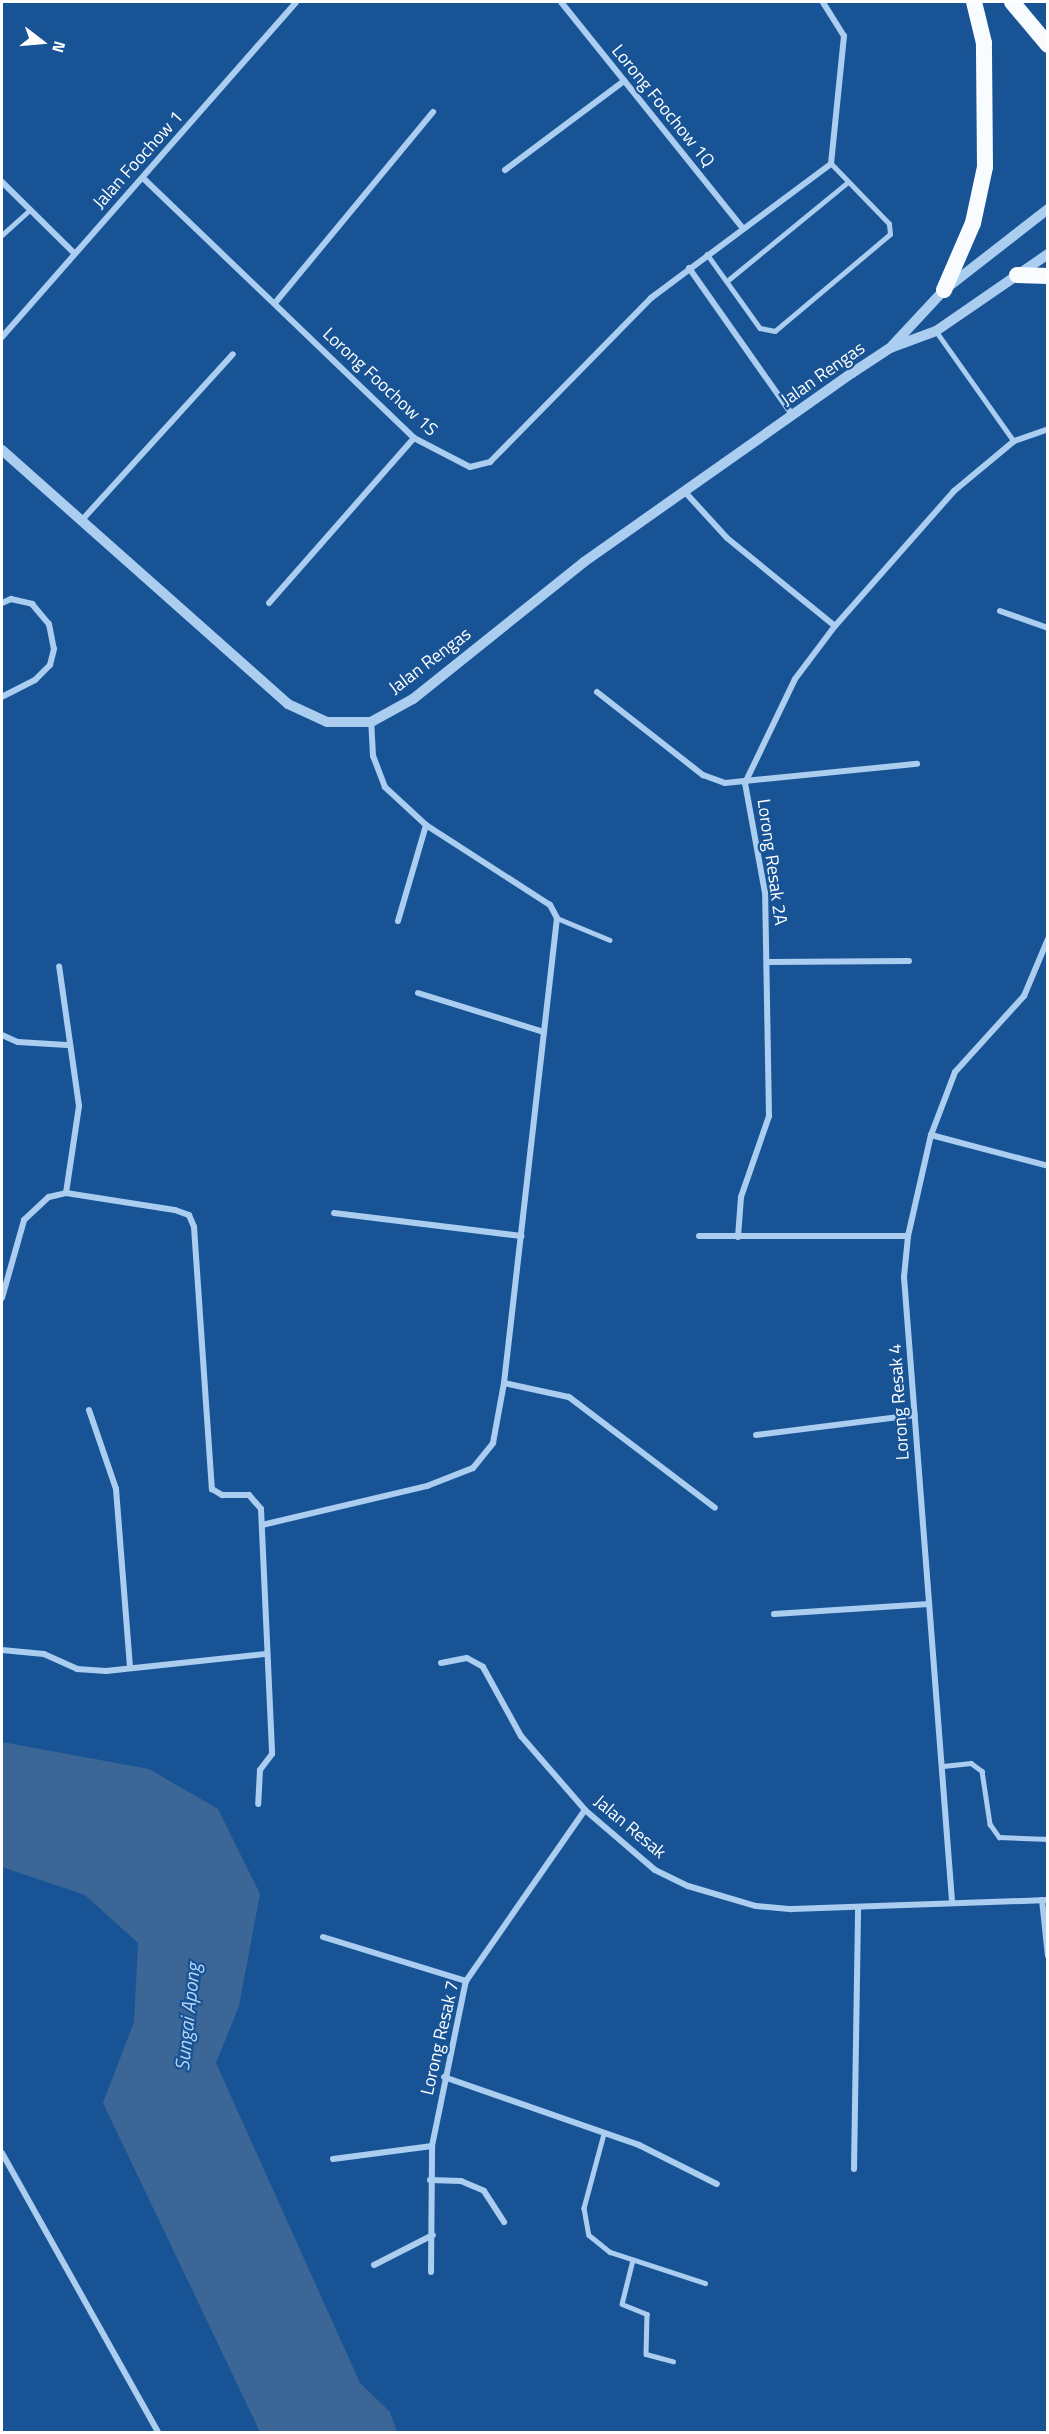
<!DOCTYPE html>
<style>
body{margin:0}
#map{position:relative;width:1049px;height:2434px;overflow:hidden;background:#185495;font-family:"Titillium Web",sans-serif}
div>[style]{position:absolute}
.water>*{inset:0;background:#3b6695}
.service>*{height:4.5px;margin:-2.25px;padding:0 2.25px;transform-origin:2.25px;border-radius:2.25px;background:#aacdf0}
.minor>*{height:6px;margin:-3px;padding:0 3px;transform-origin:3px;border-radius:3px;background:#aacdf0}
.tertiary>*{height:10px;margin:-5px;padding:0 5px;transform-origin:5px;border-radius:5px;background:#aacdf0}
.trunk>*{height:16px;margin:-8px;padding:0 8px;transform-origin:8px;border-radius:8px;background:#f9fcff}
span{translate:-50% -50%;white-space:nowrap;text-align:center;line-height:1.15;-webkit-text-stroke:4.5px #185495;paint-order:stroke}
.street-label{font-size:18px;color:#fff}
.water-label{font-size:20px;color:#b6d7f7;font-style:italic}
.frame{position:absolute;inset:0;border:3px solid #fff;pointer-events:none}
.north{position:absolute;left:12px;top:12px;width:60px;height:60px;-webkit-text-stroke:4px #185495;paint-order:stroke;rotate:106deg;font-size:16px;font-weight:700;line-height:24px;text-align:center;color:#fff}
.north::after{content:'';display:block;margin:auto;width:21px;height:27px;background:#fff;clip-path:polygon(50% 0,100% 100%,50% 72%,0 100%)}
</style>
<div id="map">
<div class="water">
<i style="clip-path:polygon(2px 1742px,149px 1769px,218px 1809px,260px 1894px,239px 2006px,216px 2063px,360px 2383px,390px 2412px,397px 2432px,260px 2432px,103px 2103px,134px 2022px,138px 1943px,85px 1895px,2px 1867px)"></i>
</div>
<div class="service">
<i style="left:2px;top:235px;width:36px;rotate:-42deg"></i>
<i style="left:707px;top:254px;width:91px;rotate:54.4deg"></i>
<i style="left:760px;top:328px;width:15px;rotate:11deg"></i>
<i style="left:775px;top:331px;width:150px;rotate:-40.1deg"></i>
<i style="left:890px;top:234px;width:10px;rotate:-96deg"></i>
<i style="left:889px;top:224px;width:83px;rotate:-134deg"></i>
<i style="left:727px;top:281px;width:156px;rotate:-39.3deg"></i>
<i style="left:936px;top:331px;width:135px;rotate:54.7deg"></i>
<i style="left:557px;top:918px;width:57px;rotate:22.5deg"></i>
<i style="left:943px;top:1766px;width:28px;rotate:-6deg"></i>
<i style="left:971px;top:1763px;width:14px;rotate:36deg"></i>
<i style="left:982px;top:1771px;width:54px;rotate:81.4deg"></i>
<i style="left:990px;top:1824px;width:16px;rotate:55deg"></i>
<i style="left:999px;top:1837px;width:49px;rotate:2.3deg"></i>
<i style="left:604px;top:2134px;width:77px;rotate:105.1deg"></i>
<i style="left:584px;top:2208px;width:27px;rotate:80deg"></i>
<i style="left:589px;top:2235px;width:27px;rotate:39deg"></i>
<i style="left:610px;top:2252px;width:100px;rotate:18.1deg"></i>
<i style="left:633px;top:2260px;width:45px;rotate:104deg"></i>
<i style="left:622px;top:2304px;width:27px;rotate:22deg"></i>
<i style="left:647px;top:2314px;width:40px;rotate:91.4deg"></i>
<i style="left:646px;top:2354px;width:28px;rotate:15deg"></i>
</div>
<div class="minor">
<i style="left:561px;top:2px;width:290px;rotate:51.2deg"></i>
<i style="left:505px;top:170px;width:149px;rotate:-36.8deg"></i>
<i style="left:143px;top:178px;width:376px;rotate:43.8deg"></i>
<i style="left:414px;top:438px;width:63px;rotate:27.4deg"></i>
<i style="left:470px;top:467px;width:21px;rotate:-14deg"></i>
<i style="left:490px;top:462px;width:230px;rotate:-45.5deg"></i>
<i style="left:651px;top:298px;width:224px;rotate:-36.7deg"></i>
<i style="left:831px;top:164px;width:129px;rotate:-84.2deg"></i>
<i style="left:844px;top:36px;width:40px;rotate:-122deg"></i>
<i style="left:2px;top:182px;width:101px;rotate:44.6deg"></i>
<i style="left:689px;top:268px;width:181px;rotate:54.9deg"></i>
<i style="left:275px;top:303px;width:248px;rotate:-50.4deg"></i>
<i style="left:2px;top:337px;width:446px;rotate:-48.7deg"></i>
<i style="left:685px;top:492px;width:62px;rotate:47.6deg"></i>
<i style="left:727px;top:538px;width:139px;rotate:39.2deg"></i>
<i style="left:82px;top:520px;width:224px;rotate:-47.7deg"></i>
<i style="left:2px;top:603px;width:10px;rotate:-24deg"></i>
<i style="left:11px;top:599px;width:22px;rotate:13deg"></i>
<i style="left:32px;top:604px;width:26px;rotate:50deg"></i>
<i style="left:49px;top:624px;width:25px;rotate:79deg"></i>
<i style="left:54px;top:649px;width:16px;rotate:104deg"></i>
<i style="left:50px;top:665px;width:21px;rotate:135deg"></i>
<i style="left:35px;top:680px;width:37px;rotate:153deg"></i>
<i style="left:269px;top:603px;width:220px;rotate:-48.7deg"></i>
<i style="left:1000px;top:611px;width:51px;rotate:19.5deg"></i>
<i style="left:597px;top:692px;width:135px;rotate:38.1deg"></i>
<i style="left:703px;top:775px;width:23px;rotate:20deg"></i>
<i style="left:725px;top:783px;width:193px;rotate:-5.7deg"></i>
<i style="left:398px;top:921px;width:100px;rotate:-73.7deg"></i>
<i style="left:769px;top:962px;width:140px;rotate:-0.4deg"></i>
<i style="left:418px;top:993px;width:132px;rotate:17.2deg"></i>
<i style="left:2px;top:1035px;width:17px;rotate:24deg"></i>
<i style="left:18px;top:1042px;width:49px;rotate:3.5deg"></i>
<i style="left:931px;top:1135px;width:121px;rotate:14.8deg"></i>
<i style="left:66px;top:1193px;width:110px;rotate:8.9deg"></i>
<i style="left:175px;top:1210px;width:15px;rotate:20deg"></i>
<i style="left:189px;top:1215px;width:13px;rotate:67deg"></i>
<i style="left:194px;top:1227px;width:263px;rotate:86.1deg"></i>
<i style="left:212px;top:1489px;width:12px;rotate:31deg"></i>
<i style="left:222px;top:1495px;width:27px"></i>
<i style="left:249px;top:1495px;width:18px;rotate:49deg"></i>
<i style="left:261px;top:1509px;width:245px;rotate:87.4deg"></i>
<i style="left:272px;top:1754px;width:20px;rotate:127deg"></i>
<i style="left:260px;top:1770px;width:34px;rotate:93deg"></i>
<i style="left:334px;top:1213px;width:189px;rotate:7deg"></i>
<i style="left:699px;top:1236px;width:209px"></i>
<i style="left:738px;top:1237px;width:40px;rotate:-85.7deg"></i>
<i style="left:741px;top:1197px;width:86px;rotate:-70.9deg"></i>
<i style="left:769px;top:1116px;width:223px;rotate:-91deg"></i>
<i style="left:765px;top:893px;width:112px;rotate:-100.3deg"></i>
<i style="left:745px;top:783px;width:115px;rotate:-64.3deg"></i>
<i style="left:795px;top:679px;width:66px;rotate:-53deg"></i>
<i style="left:835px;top:626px;width:180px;rotate:-48.6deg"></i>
<i style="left:954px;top:491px;width:78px;rotate:-39.8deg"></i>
<i style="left:1014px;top:441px;width:36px;rotate:-19deg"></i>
<i style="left:2px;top:1298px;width:81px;rotate:-74.2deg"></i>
<i style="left:24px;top:1220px;width:34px;rotate:-43deg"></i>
<i style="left:49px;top:1197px;width:17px;rotate:-13deg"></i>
<i style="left:66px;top:1193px;width:88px;rotate:-81.5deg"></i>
<i style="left:79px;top:1106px;width:141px;rotate:-98.1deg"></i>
<i style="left:504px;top:1383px;width:66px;rotate:12.2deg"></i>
<i style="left:569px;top:1397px;width:183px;rotate:37.2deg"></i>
<i style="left:89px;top:1410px;width:83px;rotate:71.1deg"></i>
<i style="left:116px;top:1489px;width:179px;rotate:85.5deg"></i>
<i style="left:756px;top:1435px;width:160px;rotate:-7.2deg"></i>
<i style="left:262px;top:1525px;width:170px;rotate:-13.3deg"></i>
<i style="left:427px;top:1486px;width:49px;rotate:-21.4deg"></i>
<i style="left:473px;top:1468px;width:32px;rotate:-51deg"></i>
<i style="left:493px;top:1443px;width:61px;rotate:-79.6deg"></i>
<i style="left:504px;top:1383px;width:468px;rotate:-83.5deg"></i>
<i style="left:557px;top:918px;width:15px;rotate:-118deg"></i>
<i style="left:550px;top:905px;width:148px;rotate:-147.2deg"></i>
<i style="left:426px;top:825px;width:56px;rotate:-137.2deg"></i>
<i style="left:385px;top:787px;width:33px;rotate:-111deg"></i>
<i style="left:373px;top:756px;width:34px;rotate:-93deg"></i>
<i style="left:774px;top:1614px;width:155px;rotate:-3.7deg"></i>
<i style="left:2px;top:1650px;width:42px;rotate:5.4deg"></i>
<i style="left:44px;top:1654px;width:36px;rotate:24deg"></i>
<i style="left:77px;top:1669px;width:29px;rotate:4deg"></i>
<i style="left:106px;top:1671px;width:161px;rotate:-6.1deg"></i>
<i style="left:441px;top:1663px;width:26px;rotate:-11deg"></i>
<i style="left:467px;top:1658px;width:18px;rotate:29deg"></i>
<i style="left:483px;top:1667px;width:79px;rotate:61.2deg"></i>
<i style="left:521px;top:1736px;width:98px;rotate:49.1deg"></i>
<i style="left:585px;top:1810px;width:92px;rotate:40.6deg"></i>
<i style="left:655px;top:1870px;width:37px;rotate:26deg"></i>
<i style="left:688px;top:1886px;width:71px;rotate:16.4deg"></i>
<i style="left:756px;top:1906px;width:36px;rotate:5deg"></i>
<i style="left:792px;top:1909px;width:256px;rotate:-2deg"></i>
<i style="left:1042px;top:1900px;width:56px;rotate:83.9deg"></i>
<i style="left:952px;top:1901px;width:626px;rotate:-94.4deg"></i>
<i style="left:904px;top:1277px;width:41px;rotate:-84.4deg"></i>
<i style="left:908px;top:1236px;width:104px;rotate:-77.2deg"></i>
<i style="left:931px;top:1135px;width:67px;rotate:-69.1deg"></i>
<i style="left:955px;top:1072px;width:103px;rotate:-47.8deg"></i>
<i style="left:1024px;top:996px;width:62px;rotate:-67.2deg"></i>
<i style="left:323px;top:1937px;width:150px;rotate:17.1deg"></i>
<i style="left:444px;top:2077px;width:207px;rotate:19.2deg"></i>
<i style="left:639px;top:2145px;width:87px;rotate:26.6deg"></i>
<i style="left:2px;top:2153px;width:320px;rotate:60.8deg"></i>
<i style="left:333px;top:2159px;width:100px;rotate:-7.5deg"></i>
<i style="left:854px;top:2169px;width:260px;rotate:-89.1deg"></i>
<i style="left:430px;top:2180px;width:31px;rotate:2deg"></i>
<i style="left:461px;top:2181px;width:25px;rotate:23deg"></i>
<i style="left:484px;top:2191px;width:37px;rotate:57deg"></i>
<i style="left:374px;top:2265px;width:66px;rotate:-27deg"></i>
<i style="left:431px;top:2272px;width:126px;rotate:-89.5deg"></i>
<i style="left:432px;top:2146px;width:168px;rotate:-78.4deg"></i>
<i style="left:466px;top:1981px;width:208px;rotate:-55.2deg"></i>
</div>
<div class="tertiary">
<i style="left:892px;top:346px;width:76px;rotate:-47.1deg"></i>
<i style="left:944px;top:290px;width:132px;rotate:-37.9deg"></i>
<i style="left:2px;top:450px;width:383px;rotate:41.6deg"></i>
<i style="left:288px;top:704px;width:43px;rotate:24.8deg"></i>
<i style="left:327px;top:722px;width:44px"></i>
<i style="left:371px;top:722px;width:48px;rotate:-28.7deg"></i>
<i style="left:413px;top:699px;width:219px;rotate:-38.7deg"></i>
<i style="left:584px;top:562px;width:328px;rotate:-35.2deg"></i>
<i style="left:852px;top:373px;width:45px;rotate:-33.3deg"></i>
<i style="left:890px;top:348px;width:49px;rotate:-20.3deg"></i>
<i style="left:936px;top:331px;width:136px;rotate:-34.5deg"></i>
</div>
<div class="trunk">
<i style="left:1012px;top:2px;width:56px;rotate:50.1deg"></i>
<i style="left:1017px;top:275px;width:31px;rotate:2deg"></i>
<i style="left:944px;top:290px;width:73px;rotate:-66.6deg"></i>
<i style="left:973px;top:223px;width:57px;rotate:-77.9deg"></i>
<i style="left:985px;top:167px;width:124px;rotate:-90.5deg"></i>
<i style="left:984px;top:43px;width:42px;rotate:-103.7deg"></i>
</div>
<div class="street-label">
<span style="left:663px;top:106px;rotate:51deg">Lorong Foochow 1Q</span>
<span style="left:138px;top:160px;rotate:-48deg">Jalan Foochow 1</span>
<span style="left:823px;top:374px;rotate:-35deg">Jalan Rengas</span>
<span style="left:380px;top:382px;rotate:43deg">Lorong Foochow 1S</span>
<span style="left:430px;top:661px;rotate:-37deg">Jalan Rengas</span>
<span style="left:772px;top:862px;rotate:82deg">Lorong Resak 2A</span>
<span style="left:899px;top:1402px;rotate:-94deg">Lorong Resak 4</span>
<span style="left:630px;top:1827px;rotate:40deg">Jalan Resak</span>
<span style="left:440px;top:2038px;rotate:-77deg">Lorong Resak 7</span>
</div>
<div class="water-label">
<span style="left:187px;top:2017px;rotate:-84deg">Sungai Apong</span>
</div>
<div class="frame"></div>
<div class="north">N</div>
</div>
